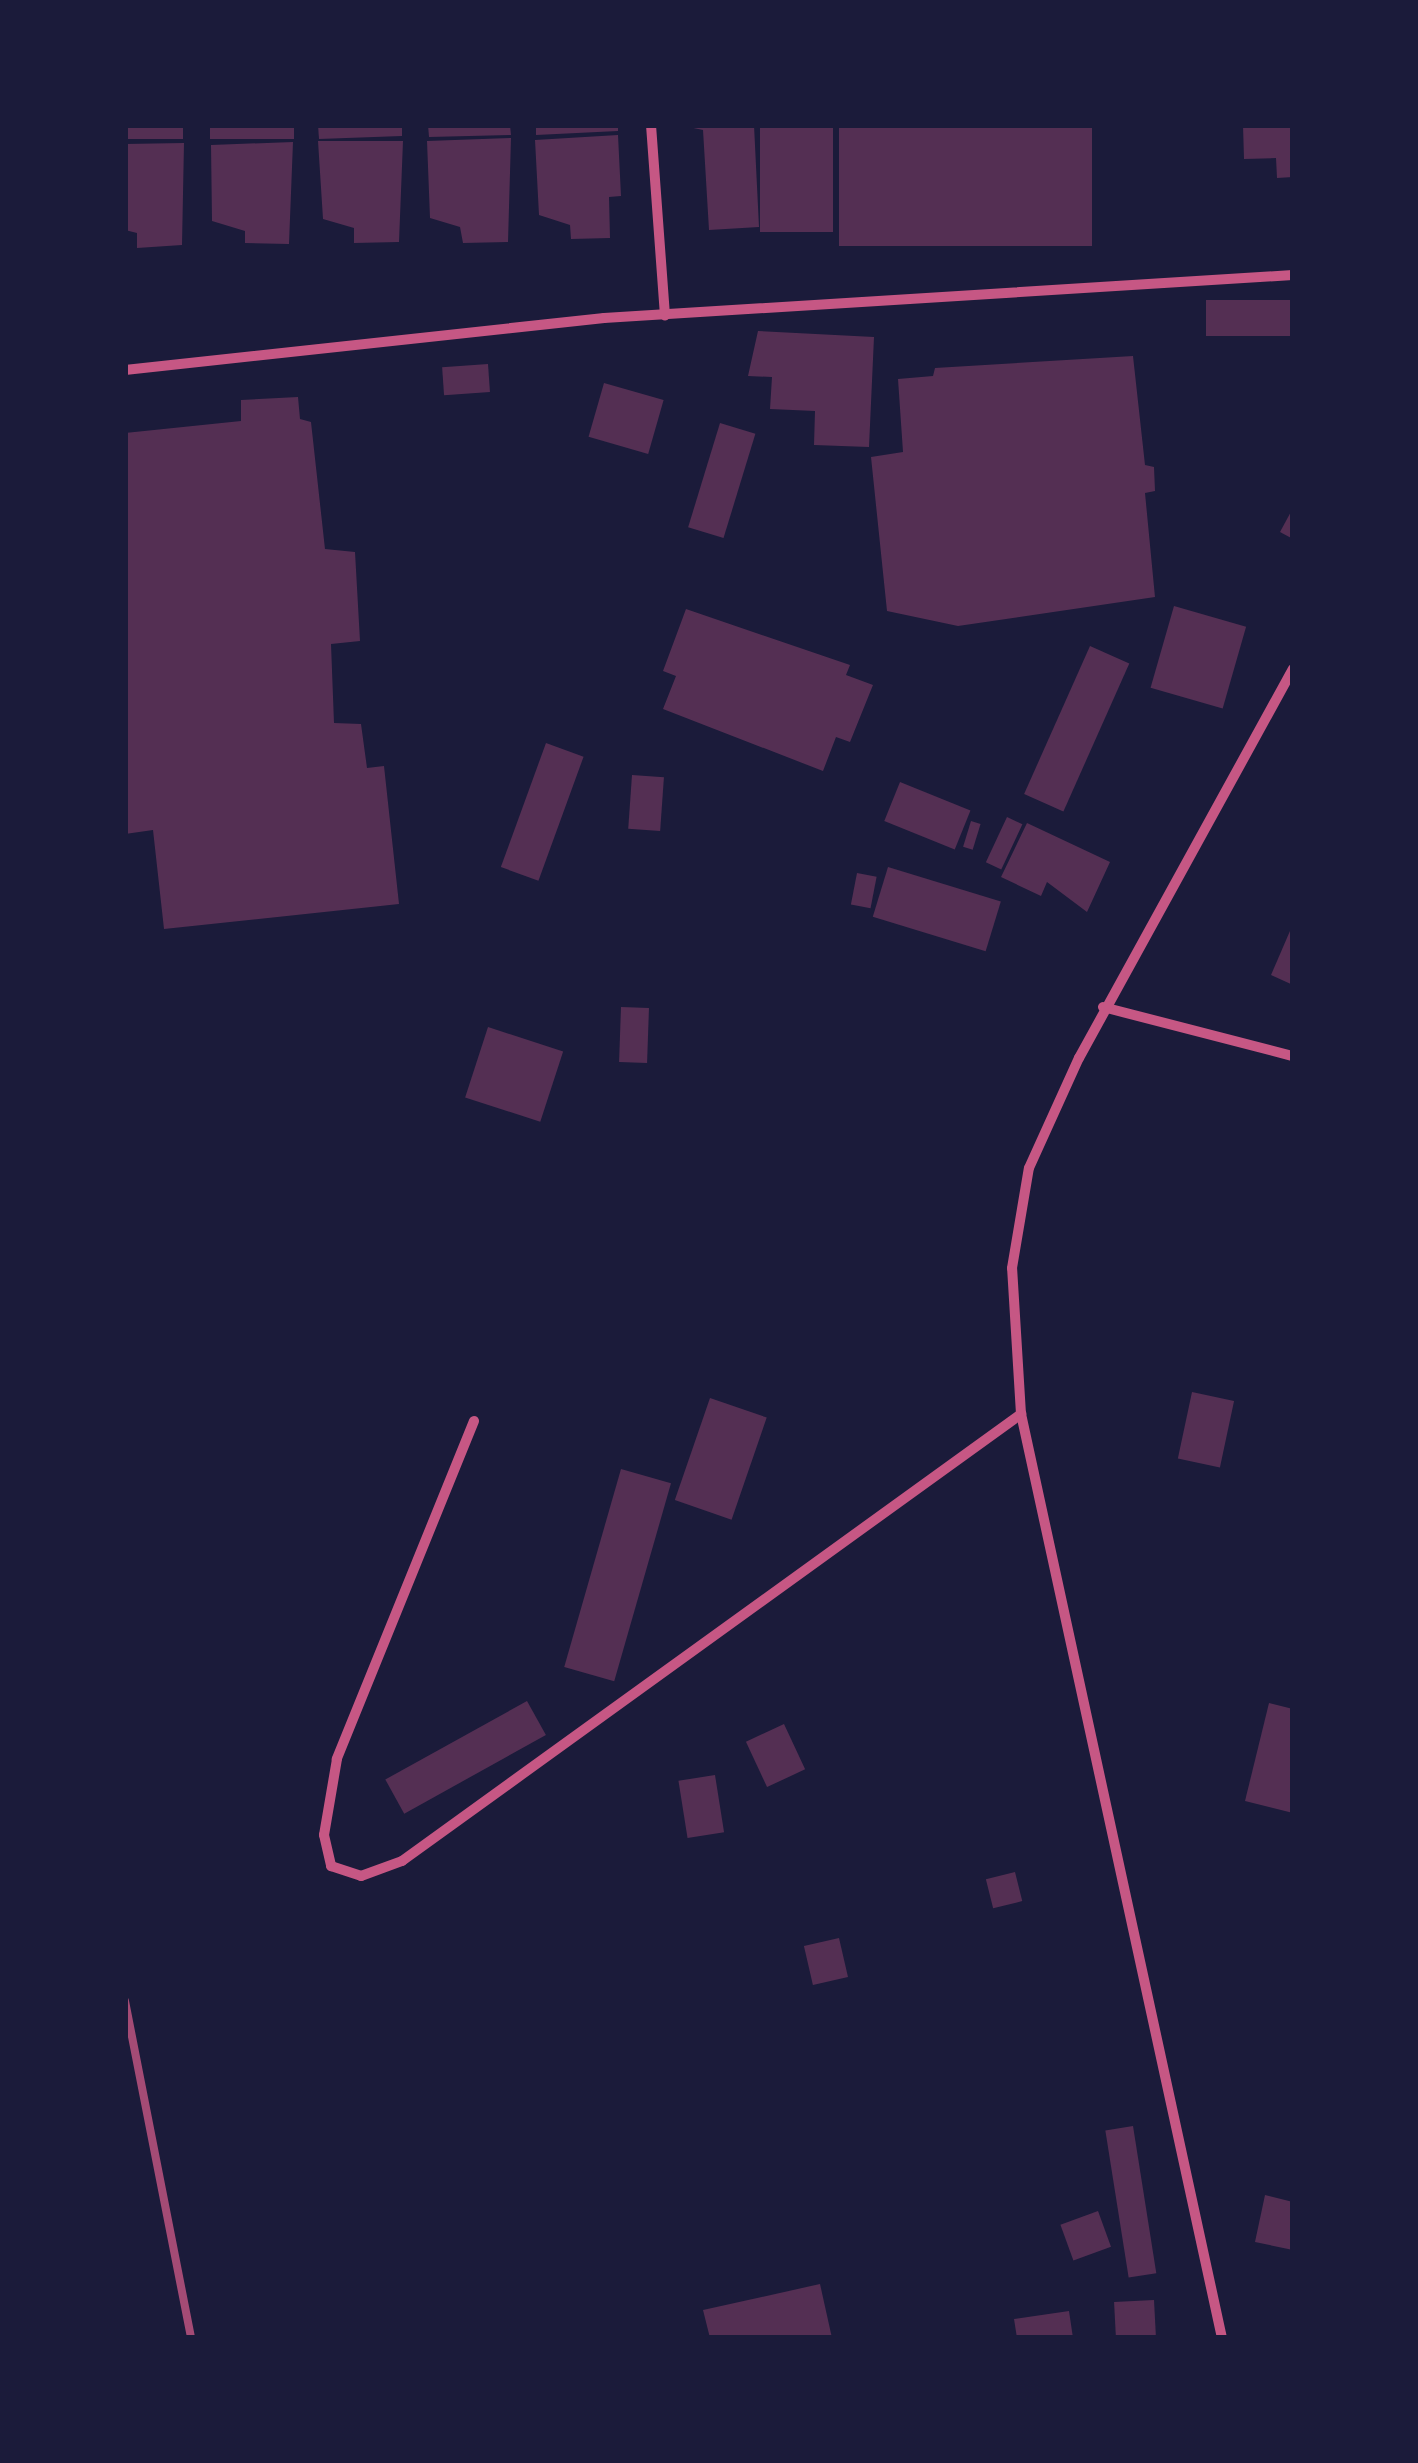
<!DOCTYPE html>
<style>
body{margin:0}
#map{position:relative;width:1418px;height:2463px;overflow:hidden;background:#1b1b3a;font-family:Poppins,sans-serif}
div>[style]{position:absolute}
.building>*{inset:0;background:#542f53;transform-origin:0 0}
.minor>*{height:10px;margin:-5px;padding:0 5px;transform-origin:5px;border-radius:5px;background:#c65784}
.rail>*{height:8px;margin:-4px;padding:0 4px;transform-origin:4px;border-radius:4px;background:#a44b75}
span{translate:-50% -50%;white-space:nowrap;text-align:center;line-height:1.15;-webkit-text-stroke:10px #1b1b3a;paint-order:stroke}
.frame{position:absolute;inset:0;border:128px solid #1b1b3a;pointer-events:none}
</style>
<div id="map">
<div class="building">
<i style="left:125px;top:125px;width:58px;height:14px"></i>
<i style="left:210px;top:125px;width:84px;height:14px"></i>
<i style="clip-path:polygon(318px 125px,402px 125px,402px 136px,319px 139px)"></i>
<i style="clip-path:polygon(428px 125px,510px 125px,511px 135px,429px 137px)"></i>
<i style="clip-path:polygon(536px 125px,618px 125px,618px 131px,536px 135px)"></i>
<i style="clip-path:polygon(679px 125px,754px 125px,759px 227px,709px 230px,703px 130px)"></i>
<i style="left:760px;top:125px;width:73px;height:107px"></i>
<i style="left:839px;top:125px;width:253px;height:121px"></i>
<i style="clip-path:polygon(1243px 125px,1293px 125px,1293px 177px,1277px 178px,1276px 158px,1244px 159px)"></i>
<i style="clip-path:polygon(618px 135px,621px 196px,609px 197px,610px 238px,571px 239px,570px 225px,539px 215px,535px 140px)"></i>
<i style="clip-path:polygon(511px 138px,508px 242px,463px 243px,460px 227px,430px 218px,427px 141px)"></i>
<i style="clip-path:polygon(318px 141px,403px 141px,399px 242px,354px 243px,354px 228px,323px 219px)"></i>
<i style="clip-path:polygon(293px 142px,289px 244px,245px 243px,245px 231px,212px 221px,211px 145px)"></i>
<i style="clip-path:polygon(184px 143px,182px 245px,137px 248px,137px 233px,125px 230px,125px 144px)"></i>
<i style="left:1293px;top:300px;width:36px;height:87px;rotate:90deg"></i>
<i style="clip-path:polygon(758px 331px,874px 337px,869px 447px,814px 445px,815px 411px,770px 409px,772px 377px,748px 376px)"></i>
<i style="clip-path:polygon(1133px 356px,1145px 465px,1154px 467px,1155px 491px,1145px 493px,1155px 597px,958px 626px,887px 611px,871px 457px,903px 452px,898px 379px,933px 376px,935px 368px)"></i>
<i style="left:488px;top:364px;width:28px;height:46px;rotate:86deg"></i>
<i style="left:604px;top:383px;width:62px;height:56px;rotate:16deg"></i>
<i style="clip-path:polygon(298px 397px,300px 419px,311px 422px,325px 549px,355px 552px,360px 641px,331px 644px,334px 723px,361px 724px,367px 768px,384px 766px,399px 904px,164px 929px,153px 830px,125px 834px,125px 433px,241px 421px,241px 400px)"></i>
<i style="left:720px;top:423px;width:37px;height:109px;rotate:17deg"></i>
<i style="clip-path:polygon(1293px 508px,1293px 539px,1280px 532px)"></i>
<i style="left:1174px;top:606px;width:75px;height:85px;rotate:16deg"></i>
<i style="clip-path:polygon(686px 609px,850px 665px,846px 675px,873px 685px,850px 742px,836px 737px,823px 771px,663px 709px,676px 676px,663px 671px)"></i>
<i style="left:1090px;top:646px;width:43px;height:162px;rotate:24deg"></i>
<i style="left:546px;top:743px;width:40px;height:132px;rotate:20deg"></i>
<i style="left:632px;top:775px;width:32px;height:54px;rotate:4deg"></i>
<i style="left:900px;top:782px;width:76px;height:42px;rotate:22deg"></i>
<i style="left:1007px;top:817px;width:17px;height:50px;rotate:25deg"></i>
<i style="left:971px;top:821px;width:10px;height:27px;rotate:17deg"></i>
<i style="clip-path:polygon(1027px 823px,1110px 862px,1087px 912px,1047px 882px,1041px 896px,1001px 877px)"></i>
<i style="left:888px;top:867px;width:118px;height:52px;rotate:17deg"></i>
<i style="left:857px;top:873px;width:20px;height:32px;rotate:11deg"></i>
<i style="clip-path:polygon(1293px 924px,1293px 985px,1271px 975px)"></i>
<i style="left:621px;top:1007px;width:28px;height:55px;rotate:2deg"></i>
<i style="left:488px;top:1027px;width:79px;height:74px;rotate:18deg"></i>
<i style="left:1192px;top:1392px;width:43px;height:68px;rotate:12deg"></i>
<i style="left:710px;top:1398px;width:60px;height:108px;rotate:19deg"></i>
<i style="left:621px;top:1469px;width:52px;height:206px;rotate:16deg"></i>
<i style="left:527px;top:1701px;width:39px;height:162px;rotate:61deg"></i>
<i style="clip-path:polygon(1269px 1703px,1293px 1709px,1293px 1813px,1245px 1801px)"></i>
<i style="left:784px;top:1724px;width:50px;height:42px;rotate:65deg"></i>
<i style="left:715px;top:1775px;width:58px;height:37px;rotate:81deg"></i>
<i style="left:1015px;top:1872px;width:30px;height:30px;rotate:76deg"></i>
<i style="left:839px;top:1938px;width:40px;height:36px;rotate:77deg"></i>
<i style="left:1133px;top:2126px;width:149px;height:28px;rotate:81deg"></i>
<i style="clip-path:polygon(1265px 2195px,1293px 2202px,1293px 2250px,1255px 2242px)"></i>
<i style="left:1098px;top:2211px;width:38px;height:40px;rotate:70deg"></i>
<i style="clip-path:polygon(820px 2284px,832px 2338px,710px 2338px,703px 2310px)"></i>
<i style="left:1154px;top:2300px;width:38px;height:40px;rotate:87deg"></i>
<i style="clip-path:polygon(1069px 2311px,1073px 2338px,1017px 2338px,1014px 2319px)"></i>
</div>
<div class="minor">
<i style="left:651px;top:125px;width:191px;rotate:85.8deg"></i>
<i style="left:125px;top:370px;width:482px;rotate:-6.2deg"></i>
<i style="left:604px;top:318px;width:690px;rotate:-3.57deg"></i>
<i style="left:1103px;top:1007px;width:196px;rotate:14.5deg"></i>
<i style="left:474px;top:1421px;width:365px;rotate:112.1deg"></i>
<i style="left:337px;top:1759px;width:77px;rotate:99.7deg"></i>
<i style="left:324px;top:1835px;width:32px;rotate:77deg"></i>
<i style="left:331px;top:1866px;width:32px;rotate:18deg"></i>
<i style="left:361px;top:1876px;width:44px;rotate:-20.1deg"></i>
<i style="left:402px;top:1861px;width:764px;rotate:-35.83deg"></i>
<i style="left:1222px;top:2338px;width:946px;rotate:-102.27deg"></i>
<i style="left:1021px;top:1414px;width:146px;rotate:-93.5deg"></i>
<i style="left:1012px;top:1268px;width:101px;rotate:-80.4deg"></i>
<i style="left:1029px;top:1168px;width:121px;rotate:-65.6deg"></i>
<i style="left:1079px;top:1058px;width:444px;rotate:-61.2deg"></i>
</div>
<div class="rail">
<i style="left:125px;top:2001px;width:343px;rotate:78.9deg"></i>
</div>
<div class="frame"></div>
</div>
